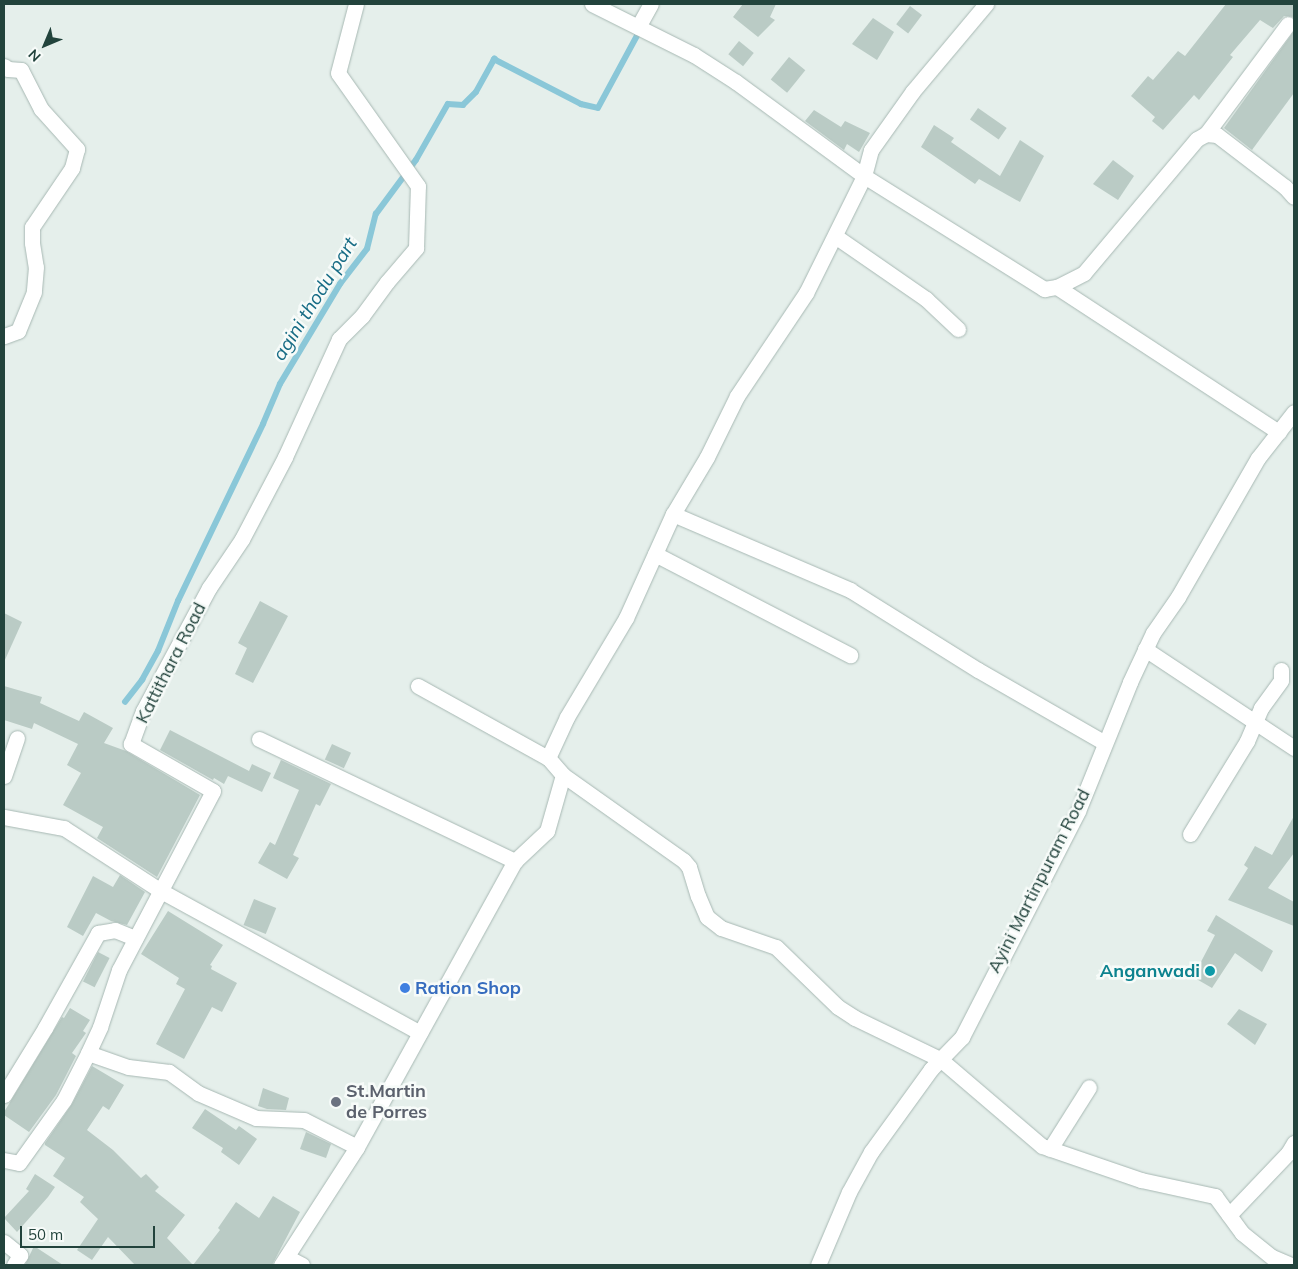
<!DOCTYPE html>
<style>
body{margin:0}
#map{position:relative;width:1298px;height:1269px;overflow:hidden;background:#e5efeb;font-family:Mulish,sans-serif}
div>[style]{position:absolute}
.stream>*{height:5.5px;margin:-2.75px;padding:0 2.75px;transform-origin:2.75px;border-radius:2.75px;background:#8ac7d8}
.building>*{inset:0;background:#bacbc5;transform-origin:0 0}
.roads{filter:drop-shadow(0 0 1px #a7b8b3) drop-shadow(0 0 1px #a7b8b3)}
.minor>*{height:15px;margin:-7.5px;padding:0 7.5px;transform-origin:7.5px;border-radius:7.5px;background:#fff}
.dots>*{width:14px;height:14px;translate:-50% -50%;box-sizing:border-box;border:2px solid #f7fbf9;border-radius:50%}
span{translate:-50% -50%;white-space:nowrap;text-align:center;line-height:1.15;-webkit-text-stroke:5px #f7fbf9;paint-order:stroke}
.street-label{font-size:18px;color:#22433c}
.culture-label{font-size:18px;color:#0d838f;font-weight:700}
.right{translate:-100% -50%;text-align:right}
.shop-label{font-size:18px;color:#366cbe;font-weight:700}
.left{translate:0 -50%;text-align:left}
.worship-label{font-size:18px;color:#5b616d;font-weight:700}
.water-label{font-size:19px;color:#176c85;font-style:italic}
.frame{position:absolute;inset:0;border:5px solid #22433c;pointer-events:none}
.north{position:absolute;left:20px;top:20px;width:50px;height:50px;-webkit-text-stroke:4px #f7fbf9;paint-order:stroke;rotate:225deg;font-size:14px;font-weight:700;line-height:20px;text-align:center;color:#22433c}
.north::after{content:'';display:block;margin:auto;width:18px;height:22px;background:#22433c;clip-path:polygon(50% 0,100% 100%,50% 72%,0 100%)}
.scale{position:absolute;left:20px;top:1226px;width:135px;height:22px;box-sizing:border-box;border:2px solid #22433c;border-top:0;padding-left:6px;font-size:15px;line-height:18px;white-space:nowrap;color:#22433c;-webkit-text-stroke:4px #f7fbf9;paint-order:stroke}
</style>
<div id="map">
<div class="stream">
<i style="left:125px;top:702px;width:28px;rotate:-52deg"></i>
<i style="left:142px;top:680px;width:33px;rotate:-61deg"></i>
<i style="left:158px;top:651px;width:54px;rotate:-68.2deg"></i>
<i style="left:178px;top:601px;width:196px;rotate:-64.3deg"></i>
<i style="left:263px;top:424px;width:43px;rotate:-67deg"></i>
<i style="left:280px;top:384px;width:117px;rotate:-59deg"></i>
<i style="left:340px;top:284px;width:44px;rotate:-52.4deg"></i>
<i style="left:367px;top:249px;width:36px;rotate:-76deg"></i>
<i style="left:376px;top:214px;width:67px;rotate:-53.5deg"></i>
<i style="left:416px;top:160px;width:64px;rotate:-60.3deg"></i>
<i style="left:448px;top:104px;width:15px;rotate:4deg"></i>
<i style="left:463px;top:105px;width:18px;rotate:-45deg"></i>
<i style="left:476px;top:92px;width:38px;rotate:-61deg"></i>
<i style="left:494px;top:59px;width:98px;rotate:27.3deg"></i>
<i style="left:581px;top:104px;width:17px;rotate:13deg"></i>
<i style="left:598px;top:108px;width:82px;rotate:-61.6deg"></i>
</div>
<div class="building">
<i style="clip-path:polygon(743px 4px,776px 4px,770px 17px,775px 20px,758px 37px,733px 17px)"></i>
<i style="clip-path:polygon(1226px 4px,1294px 4px,1294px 17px,1284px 16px,1273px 28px,1260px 20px,1230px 55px,1233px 57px,1199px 100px,1194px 95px,1163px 130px,1152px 121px,1155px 117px,1131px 96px,1148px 76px,1153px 80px,1178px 51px,1185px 56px)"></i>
<i style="left:910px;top:6px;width:15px;height:23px;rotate:37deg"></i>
<i style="clip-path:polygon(873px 18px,894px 32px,877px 60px,852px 44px)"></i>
<i style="clip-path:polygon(1294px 31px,1294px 93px,1252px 150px,1224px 128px)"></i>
<i style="left:739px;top:41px;width:19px;height:17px;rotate:39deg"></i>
<i style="left:789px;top:57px;width:21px;height:29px;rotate:39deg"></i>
<i style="left:978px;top:108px;width:35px;height:14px;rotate:35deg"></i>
<i style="clip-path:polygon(814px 110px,841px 127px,845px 121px,870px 133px,859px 152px,847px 144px,844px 150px,805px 121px)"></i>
<i style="clip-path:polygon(934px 125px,954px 138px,951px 142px,1000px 176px,1020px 140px,1044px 156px,1020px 202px,979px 179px,975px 184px,921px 147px)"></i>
<i style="clip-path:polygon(1113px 160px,1134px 176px,1118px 200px,1093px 184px)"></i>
<i style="clip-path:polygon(260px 601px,288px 616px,253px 683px,235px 674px,247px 648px,238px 643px)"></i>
<i style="clip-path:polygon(4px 613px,22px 622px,4px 662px)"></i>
<i style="clip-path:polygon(4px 686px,42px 697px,40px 703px,79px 721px,84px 712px,113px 728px,104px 743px,126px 751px,200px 795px,157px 877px,97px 838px,103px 827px,63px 805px,81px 773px,67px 765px,78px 744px,34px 723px,32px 729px,4px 720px)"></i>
<i style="clip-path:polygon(170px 730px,249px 771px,252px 764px,271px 773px,262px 792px,228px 776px,224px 784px,214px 778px,213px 780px,160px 750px)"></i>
<i style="left:332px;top:744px;width:21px;height:17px;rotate:25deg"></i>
<i style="clip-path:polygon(281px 760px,331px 784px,320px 806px,316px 804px,293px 855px,299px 858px,287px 879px,258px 863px,270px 842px,275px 845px,299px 790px,273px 778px)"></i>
<i style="clip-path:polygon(1294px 816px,1294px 853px,1268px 888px,1294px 902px,1294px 926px,1228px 900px,1248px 868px,1244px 865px,1255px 846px,1272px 855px)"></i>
<i style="clip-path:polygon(120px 875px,145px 892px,127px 925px,111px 921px,96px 913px,83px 936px,67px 927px,93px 876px,113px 887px)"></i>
<i style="left:254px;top:899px;width:24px;height:28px;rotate:22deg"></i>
<i style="clip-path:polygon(168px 911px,223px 945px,210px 965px,212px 966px,211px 969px,237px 983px,222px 1012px,212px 1007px,184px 1059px,156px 1044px,185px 989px,176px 984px,179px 978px,141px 954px)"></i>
<i style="clip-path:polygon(1216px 915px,1273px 951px,1262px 972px,1235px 953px,1212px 988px,1193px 977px,1215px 935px,1207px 931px)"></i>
<i style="left:98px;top:952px;width:13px;height:33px;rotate:27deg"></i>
<i style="clip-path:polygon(70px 1008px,90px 1020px,83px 1031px,86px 1033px,72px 1053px,76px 1056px,56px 1095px,29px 1132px,4px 1115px,4px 1112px,62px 1017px,64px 1018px)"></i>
<i style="clip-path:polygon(1239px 1009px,1267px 1024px,1255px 1045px,1227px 1024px)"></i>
<i style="clip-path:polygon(92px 1066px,124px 1085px,109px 1110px,103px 1106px,87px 1130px,113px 1150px,141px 1178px,146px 1174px,159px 1187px,155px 1191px,185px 1215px,167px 1238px,193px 1265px,220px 1230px,218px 1228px,236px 1202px,259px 1218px,273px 1196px,300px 1212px,272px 1265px,135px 1265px,108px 1237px,92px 1260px,77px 1250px,98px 1219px,80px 1202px,84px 1197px,53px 1176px,65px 1158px,45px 1145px,45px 1143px,72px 1104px)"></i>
<i style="clip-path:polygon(263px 1088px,289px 1098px,286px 1110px,267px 1109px,258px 1106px)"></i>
<i style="clip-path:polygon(205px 1109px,236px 1130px,239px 1126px,257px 1139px,239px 1165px,221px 1152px,223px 1148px,192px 1128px)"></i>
<i style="clip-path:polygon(306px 1132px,331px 1144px,326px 1158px,300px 1149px)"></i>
<i style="clip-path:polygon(35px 1174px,55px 1187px,48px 1197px,17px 1232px,4px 1218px,29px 1191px,26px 1189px)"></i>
<i style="clip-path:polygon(34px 1246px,63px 1265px,25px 1265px)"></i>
</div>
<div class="roads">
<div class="minor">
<i style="left:592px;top:4px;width:114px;rotate:26.6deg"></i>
<i style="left:694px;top:55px;width:50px;rotate:32.7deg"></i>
<i style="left:736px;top:82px;width:159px;rotate:36.3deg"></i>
<i style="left:864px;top:176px;width:213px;rotate:32.1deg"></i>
<i style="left:1044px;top:289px;width:13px;rotate:-9deg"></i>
<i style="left:1057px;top:287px;width:30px;rotate:-27deg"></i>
<i style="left:1084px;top:273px;width:175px;rotate:-49.9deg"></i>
<i style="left:1197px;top:139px;width:10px;rotate:-29deg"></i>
<i style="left:1206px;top:134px;width:11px;rotate:5deg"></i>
<i style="left:1217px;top:135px;width:86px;rotate:37.4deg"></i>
<i style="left:1285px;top:187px;width:13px;rotate:48deg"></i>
<i style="left:638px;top:27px;width:26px;rotate:-61deg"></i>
<i style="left:4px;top:66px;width:5px;rotate:37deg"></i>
<i style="left:8px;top:69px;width:13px;rotate:4deg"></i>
<i style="left:21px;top:70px;width:44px;rotate:62.9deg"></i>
<i style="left:41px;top:109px;width:54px;rotate:48deg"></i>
<i style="left:77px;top:149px;width:20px;rotate:105deg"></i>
<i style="left:72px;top:168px;width:71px;rotate:124.1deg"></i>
<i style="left:32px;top:227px;width:16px;rotate:90deg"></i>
<i style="left:32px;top:243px;width:24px;rotate:81deg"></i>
<i style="left:36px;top:267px;width:25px;rotate:95deg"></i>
<i style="left:34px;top:292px;width:42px;rotate:112.3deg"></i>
<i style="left:18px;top:331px;width:15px;rotate:160deg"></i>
<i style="left:1206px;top:134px;width:137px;rotate:-53.3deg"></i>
<i style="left:835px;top:236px;width:111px;rotate:34.7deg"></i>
<i style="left:926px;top:299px;width:44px;rotate:43.2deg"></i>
<i style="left:1057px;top:287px;width:265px;rotate:33.2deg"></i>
<i style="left:673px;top:514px;width:193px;rotate:23.2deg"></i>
<i style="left:850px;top:590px;width:151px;rotate:32deg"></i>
<i style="left:978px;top:670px;width:146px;rotate:29.9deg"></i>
<i style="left:655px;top:554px;width:220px;rotate:27.4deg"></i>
<i style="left:1145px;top:649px;width:179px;rotate:33.6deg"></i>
<i style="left:418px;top:686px;width:149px;rotate:29deg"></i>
<i style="left:259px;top:739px;width:284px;rotate:25.5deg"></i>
<i style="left:563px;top:775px;width:148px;rotate:35.4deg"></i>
<i style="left:684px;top:861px;width:8px;rotate:50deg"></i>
<i style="left:689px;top:867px;width:30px;rotate:73deg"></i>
<i style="left:698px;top:896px;width:23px;rotate:67deg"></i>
<i style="left:707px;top:917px;width:18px;rotate:38deg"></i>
<i style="left:721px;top:928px;width:58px;rotate:19.1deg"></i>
<i style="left:776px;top:947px;width:86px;rotate:44.1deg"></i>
<i style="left:838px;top:1007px;width:20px;rotate:33deg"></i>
<i style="left:855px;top:1018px;width:94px;rotate:25.8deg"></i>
<i style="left:940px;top:1059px;width:134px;rotate:40.5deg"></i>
<i style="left:1042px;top:1146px;width:105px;rotate:19deg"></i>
<i style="left:1141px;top:1180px;width:76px;rotate:12.2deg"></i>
<i style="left:1215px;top:1196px;width:46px;rotate:53.9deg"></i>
<i style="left:1242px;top:1233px;width:38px;rotate:39deg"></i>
<i style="left:1272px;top:1257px;width:21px;rotate:23deg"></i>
<i style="left:4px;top:776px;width:40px;rotate:-71.1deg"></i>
<i style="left:4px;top:817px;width:61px;rotate:10.4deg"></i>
<i style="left:64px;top:828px;width:116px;rotate:33deg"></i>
<i style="left:161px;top:891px;width:295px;rotate:28.7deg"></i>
<i style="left:1190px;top:834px;width:109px;rotate:-58.5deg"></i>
<i style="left:1247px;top:741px;width:36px;rotate:-67deg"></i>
<i style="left:1261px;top:708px;width:34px;rotate:-54deg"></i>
<i style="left:1281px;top:680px;width:10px;rotate:-90deg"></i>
<i style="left:4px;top:1095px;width:79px;rotate:-58.5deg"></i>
<i style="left:45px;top:1028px;width:109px;rotate:-60.8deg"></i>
<i style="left:98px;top:933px;width:17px;rotate:-10deg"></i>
<i style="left:115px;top:930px;width:22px;rotate:22deg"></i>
<i style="left:357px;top:1147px;width:327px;rotate:-61.1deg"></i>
<i style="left:515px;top:861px;width:44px;rotate:-43.2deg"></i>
<i style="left:547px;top:831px;width:58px;rotate:-74.1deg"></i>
<i style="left:563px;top:775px;width:23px;rotate:-131deg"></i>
<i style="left:548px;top:758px;width:45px;rotate:-65.1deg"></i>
<i style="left:567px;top:717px;width:115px;rotate:-59.2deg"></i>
<i style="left:626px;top:618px;width:114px;rotate:-65.7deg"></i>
<i style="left:673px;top:514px;width:66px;rotate:-59.2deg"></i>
<i style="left:707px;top:457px;width:68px;rotate:-63.8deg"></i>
<i style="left:737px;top:396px;width:124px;rotate:-56.2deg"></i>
<i style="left:806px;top:293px;width:131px;rotate:-63.6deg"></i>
<i style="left:864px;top:176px;width:27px;rotate:-75deg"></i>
<i style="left:871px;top:150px;width:72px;rotate:-54.6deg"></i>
<i style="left:913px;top:91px;width:114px;rotate:-50deg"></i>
<i style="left:1050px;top:1149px;width:73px;rotate:-57.8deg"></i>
<i style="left:4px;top:1160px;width:15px;rotate:11deg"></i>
<i style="left:19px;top:1163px;width:77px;rotate:-54.5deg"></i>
<i style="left:64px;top:1100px;width:53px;rotate:-62.9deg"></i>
<i style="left:1229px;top:1215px;width:86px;rotate:-46.4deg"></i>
<i style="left:1288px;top:1153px;width:12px;rotate:-59deg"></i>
<i style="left:4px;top:1242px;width:21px;rotate:39deg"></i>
<i style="left:20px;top:1255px;width:12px;rotate:121deg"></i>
<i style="left:287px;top:1257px;width:17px;rotate:28deg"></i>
<i style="left:281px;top:1265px;width:140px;rotate:-57.2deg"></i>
<i style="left:357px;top:1147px;width:59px;rotate:-153deg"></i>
<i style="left:304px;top:1120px;width:48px;rotate:-177.6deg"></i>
<i style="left:256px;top:1118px;width:63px;rotate:-156.7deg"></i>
<i style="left:198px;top:1093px;width:36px;rotate:-144deg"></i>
<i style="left:169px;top:1072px;width:41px;rotate:-173deg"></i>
<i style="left:128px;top:1067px;width:42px;rotate:-160.7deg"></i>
<i style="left:88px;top:1053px;width:29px;rotate:-65deg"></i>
<i style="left:100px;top:1027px;width:60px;rotate:-71.6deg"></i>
<i style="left:119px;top:970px;width:202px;rotate:-62.3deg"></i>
<i style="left:213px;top:791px;width:95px;rotate:-150.2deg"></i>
<i style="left:131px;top:744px;width:35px;rotate:-70deg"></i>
<i style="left:143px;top:711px;width:140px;rotate:-61.8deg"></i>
<i style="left:209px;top:588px;width:59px;rotate:-56deg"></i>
<i style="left:242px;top:539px;width:93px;rotate:-62.3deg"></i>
<i style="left:285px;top:457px;width:130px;rotate:-65.4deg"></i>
<i style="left:339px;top:339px;width:33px;rotate:-45deg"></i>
<i style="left:362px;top:316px;width:42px;rotate:-53.7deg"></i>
<i style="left:387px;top:282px;width:45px;rotate:-49.5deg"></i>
<i style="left:416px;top:248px;width:62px;rotate:-88.2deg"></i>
<i style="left:418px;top:186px;width:138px;rotate:-125.3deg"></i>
<i style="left:338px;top:73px;width:71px;rotate:-75.4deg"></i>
<i style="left:818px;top:1265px;width:79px;rotate:-67deg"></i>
<i style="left:849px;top:1192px;width:46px;rotate:-61.2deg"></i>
<i style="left:871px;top:1152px;width:102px;rotate:-54.1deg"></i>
<i style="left:931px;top:1069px;width:45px;rotate:-45.9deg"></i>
<i style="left:962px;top:1037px;width:254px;rotate:-62.8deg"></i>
<i style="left:1078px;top:811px;width:139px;rotate:-68deg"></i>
<i style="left:1130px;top:682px;width:54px;rotate:-64.9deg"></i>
<i style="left:1153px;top:633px;width:44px;rotate:-55.2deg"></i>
<i style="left:1178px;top:597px;width:160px;rotate:-60.1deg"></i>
<i style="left:1258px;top:458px;width:58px;rotate:-52deg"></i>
</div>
</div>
<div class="dots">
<i style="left:1210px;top:971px;background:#0f9aa8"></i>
<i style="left:405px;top:988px;background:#3f7fe0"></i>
<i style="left:336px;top:1102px;background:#6b7280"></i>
</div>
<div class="street-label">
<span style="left:171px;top:663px;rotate:-63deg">Kattithara Road</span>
<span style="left:1039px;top:881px;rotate:-63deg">Ayini Martinpuram Road</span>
</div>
<div class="culture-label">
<span class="right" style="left:1200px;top:971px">Anganwadi</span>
</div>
<div class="shop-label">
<span class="left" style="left:415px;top:988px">Ration Shop</span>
</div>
<div class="worship-label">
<span class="left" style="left:346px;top:1102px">St.Martin<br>de Porres</span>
</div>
<div class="water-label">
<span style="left:315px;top:299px;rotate:-58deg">agini thodu part</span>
</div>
<div class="frame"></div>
<div class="north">N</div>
<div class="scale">50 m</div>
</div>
